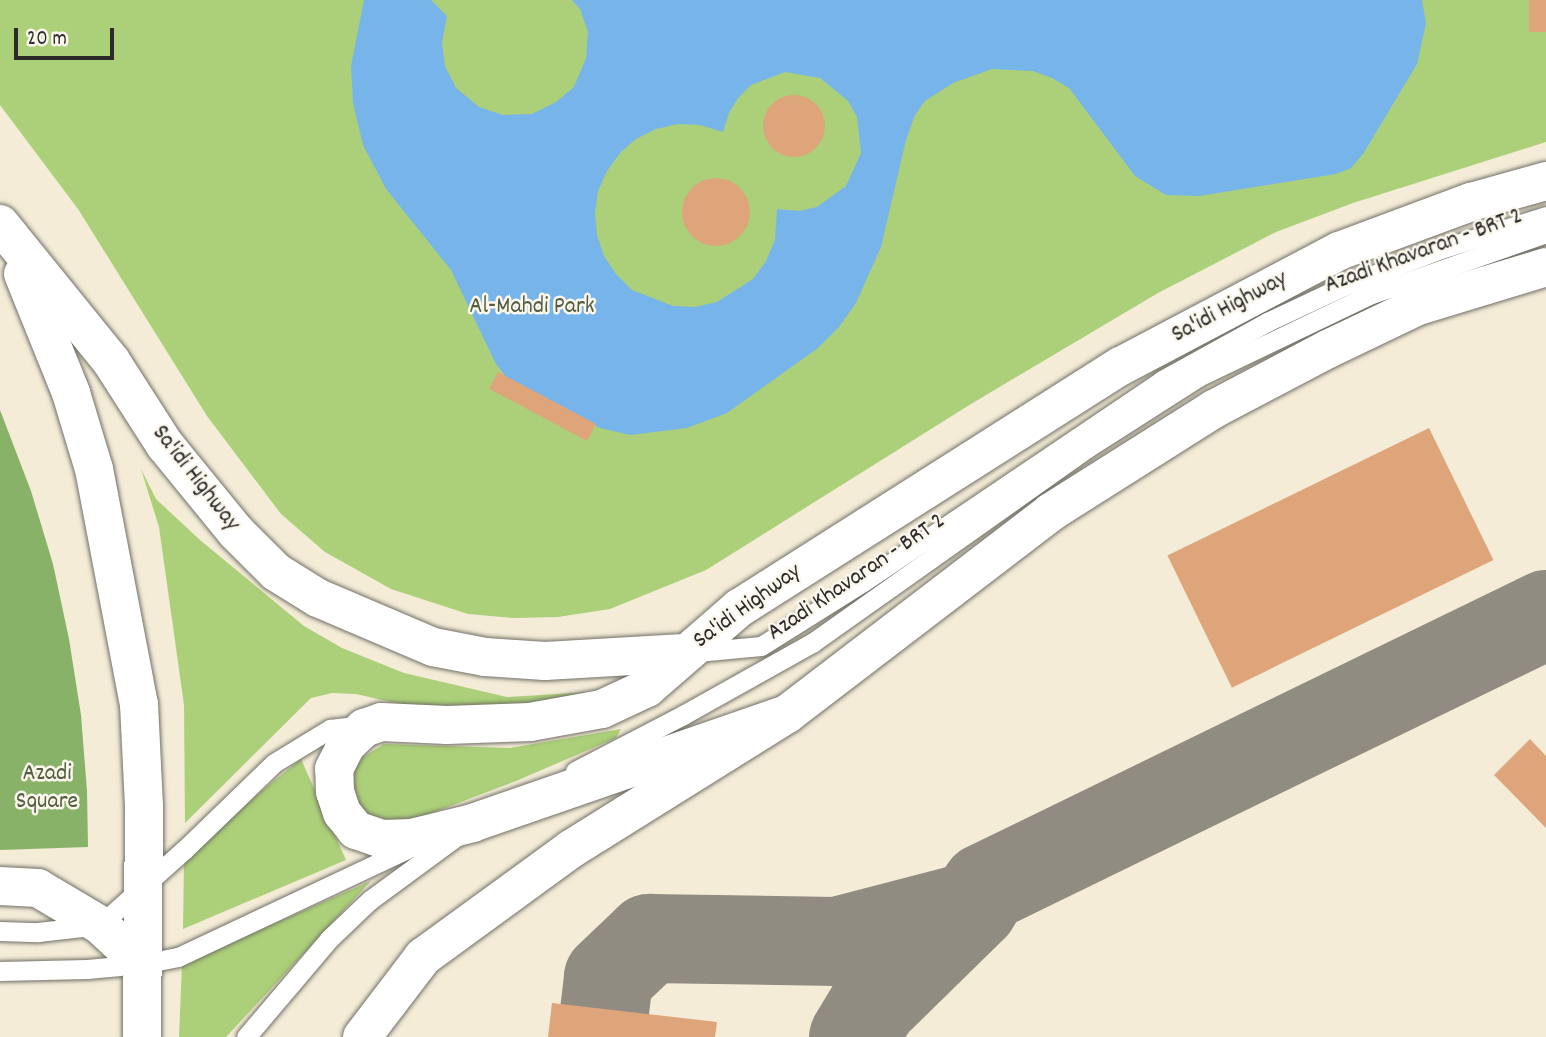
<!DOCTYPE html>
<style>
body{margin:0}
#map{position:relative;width:1546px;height:1037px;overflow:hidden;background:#f4ecd7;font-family:Dekko,sans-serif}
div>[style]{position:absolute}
.green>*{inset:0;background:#acd079}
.forest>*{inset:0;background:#89b269}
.water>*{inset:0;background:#76b4e9}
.taxiway>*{height:89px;margin:-44.5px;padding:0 44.5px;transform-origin:44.5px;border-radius:44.5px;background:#908c81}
.building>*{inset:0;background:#dea47a;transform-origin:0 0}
.round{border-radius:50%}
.roads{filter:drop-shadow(0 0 2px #716f67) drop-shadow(0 0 2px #716f67)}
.service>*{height:19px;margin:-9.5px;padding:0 9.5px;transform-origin:9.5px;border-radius:9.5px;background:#fff}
.trunk>*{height:38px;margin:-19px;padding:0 19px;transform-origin:19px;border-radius:19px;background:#fff}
span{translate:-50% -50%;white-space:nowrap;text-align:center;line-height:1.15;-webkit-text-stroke:5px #fbf7ec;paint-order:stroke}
.street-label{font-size:24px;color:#2b2b2b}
.park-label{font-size:24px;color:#525d42}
.scale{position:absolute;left:14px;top:28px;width:100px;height:32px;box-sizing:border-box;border:4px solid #2b2b2b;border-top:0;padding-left:9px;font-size:21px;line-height:24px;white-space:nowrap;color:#2b2b2b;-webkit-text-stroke:5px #fbf7ec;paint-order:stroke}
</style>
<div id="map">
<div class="green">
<i style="clip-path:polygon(0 0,1546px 0,1546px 142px,1353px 203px,1276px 232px,1158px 293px,971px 404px,706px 570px,610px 609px,558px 617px,513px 618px,468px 614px,391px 589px,325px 552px,281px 514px,207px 416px,78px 209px,0 105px)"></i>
<i style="clip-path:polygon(141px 469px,156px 499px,200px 540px,304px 626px,342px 648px,404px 673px,507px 697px,606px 691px,514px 708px,404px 705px,356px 694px,332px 693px,311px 698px,185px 823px,184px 705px,159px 527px)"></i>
<i style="clip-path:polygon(621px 729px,616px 738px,516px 781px,419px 818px,380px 824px,368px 817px,358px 804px,353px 789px,354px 770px,363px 757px,384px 744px,510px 748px)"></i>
<i style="clip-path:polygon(301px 759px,346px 860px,183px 929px,184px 862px,259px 793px)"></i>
<i style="clip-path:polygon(371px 881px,226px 1037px,179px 1037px,182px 964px)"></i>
</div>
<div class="forest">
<i style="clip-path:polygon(0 410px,31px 491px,53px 564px,69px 639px,81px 715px,87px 791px,88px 847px,0 850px)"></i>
</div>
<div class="water">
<i style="clip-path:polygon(evenodd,364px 0,431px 0,447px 16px,442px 43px,445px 66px,456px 88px,479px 107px,503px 115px,532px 114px,556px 102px,574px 87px,586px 58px,588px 32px,580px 9px,572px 0,1422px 0,1426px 23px,1417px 64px,1363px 154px,1351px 168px,1336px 174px,1199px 196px,1166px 195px,1135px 176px,1069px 88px,1052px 78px,1033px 71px,992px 69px,953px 83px,925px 101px,915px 115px,906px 140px,881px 247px,856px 303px,839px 327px,818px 348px,727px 413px,687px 428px,630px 435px,600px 428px,506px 377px,496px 364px,451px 270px,386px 189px,363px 145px,353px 103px,351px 66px,364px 0,785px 72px,820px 78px,848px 101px,857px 117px,861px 153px,846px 186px,817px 207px,799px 211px,777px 209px,775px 240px,766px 261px,753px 279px,717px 302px,695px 307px,673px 306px,632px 290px,616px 274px,604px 256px,597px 235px,595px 213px,598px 191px,607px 171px,620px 153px,636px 139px,656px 129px,678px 124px,700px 125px,723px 132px,729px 113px,738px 98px,751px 85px,785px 72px)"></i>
</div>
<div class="taxiway">
<i style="left:601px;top:1037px;width:60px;rotate:-83.3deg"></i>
<i style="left:608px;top:977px;width:57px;rotate:-43.6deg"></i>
<i style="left:649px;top:938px;width:187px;rotate:0.9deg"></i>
<i style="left:836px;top:941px;width:139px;rotate:-14.5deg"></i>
<i style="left:853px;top:1037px;width:39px;rotate:-59deg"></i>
<i style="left:873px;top:1004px;width:140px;rotate:-44.4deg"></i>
<i style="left:973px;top:906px;width:22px;rotate:-58deg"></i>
<i style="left:985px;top:887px;width:624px;rotate:-25.95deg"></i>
</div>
<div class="building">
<i style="left:1529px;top:0;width:17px;height:32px"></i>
<i class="round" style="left:763px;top:95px;width:62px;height:62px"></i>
<i class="round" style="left:682px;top:178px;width:68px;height:68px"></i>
<i style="left:498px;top:372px;width:111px;height:19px;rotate:28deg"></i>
<i style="left:1429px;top:428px;width:147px;height:291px;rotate:64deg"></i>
<i style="clip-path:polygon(1530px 739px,1546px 756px,1546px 828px,1494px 775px)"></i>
<i style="clip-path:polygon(552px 1003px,717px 1022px,715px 1037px,548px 1037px)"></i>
</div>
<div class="roads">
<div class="service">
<i style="left:697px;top:652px;width:64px;rotate:-5.4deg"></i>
<i style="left:761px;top:646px;width:120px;rotate:-32.1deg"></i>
<i style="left:863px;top:582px;width:361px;rotate:-34deg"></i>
<i style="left:1162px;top:380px;width:120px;rotate:-28.9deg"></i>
<i style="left:1267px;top:322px;width:85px;rotate:-25.1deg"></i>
<i style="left:1344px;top:286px;width:104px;rotate:-20.9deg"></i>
<i style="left:1441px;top:249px;width:110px;rotate:-17.4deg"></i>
<i style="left:575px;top:771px;width:122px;rotate:-27.4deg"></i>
<i style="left:683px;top:715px;width:148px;rotate:-29.2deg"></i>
<i style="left:812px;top:643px;width:339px;rotate:-35.3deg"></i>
<i style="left:1089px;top:447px;width:132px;rotate:-32.6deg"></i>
<i style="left:1200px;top:376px;width:187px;rotate:-25.6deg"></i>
<i style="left:1369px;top:295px;width:188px;rotate:-19.3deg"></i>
<i style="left:0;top:931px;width:38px;rotate:2deg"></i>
<i style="left:38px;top:932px;width:62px;rotate:-6.4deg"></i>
<i style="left:100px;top:925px;width:113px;rotate:-41.8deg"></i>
<i style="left:184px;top:850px;width:125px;rotate:-44deg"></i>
<i style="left:274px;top:763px;width:66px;rotate:-31.3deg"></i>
<i style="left:330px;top:729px;width:32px;rotate:-7deg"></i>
<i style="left:0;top:971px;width:87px;rotate:-1.3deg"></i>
<i style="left:87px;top:969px;width:55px;rotate:-5.2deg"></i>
<i style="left:142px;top:964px;width:37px;rotate:-11deg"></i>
<i style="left:178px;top:957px;width:253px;rotate:-25.2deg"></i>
<i style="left:246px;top:1037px;width:128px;rotate:-49.7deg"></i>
<i style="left:329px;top:939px;width:57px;rotate:-43.6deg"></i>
<i style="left:370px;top:900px;width:108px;rotate:-36.3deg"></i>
</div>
<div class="trunk">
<i style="left:0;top:224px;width:176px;rotate:51deg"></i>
<i style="left:111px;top:361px;width:100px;rotate:57.3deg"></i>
<i style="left:165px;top:445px;width:112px;rotate:50.8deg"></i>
<i style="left:236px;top:532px;width:57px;rotate:45deg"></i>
<i style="left:276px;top:572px;width:49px;rotate:31.8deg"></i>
<i style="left:318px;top:598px;width:125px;rotate:23.1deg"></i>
<i style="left:433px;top:647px;width:53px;rotate:10.9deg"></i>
<i style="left:485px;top:657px;width:60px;rotate:3.8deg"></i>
<i style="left:545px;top:661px;width:139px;rotate:-3.3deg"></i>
<i style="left:23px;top:274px;width:128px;rotate:68deg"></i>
<i style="left:71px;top:393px;width:79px;rotate:73.2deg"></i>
<i style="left:94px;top:469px;width:239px;rotate:79.2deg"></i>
<i style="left:139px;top:704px;width:103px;rotate:87.2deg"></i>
<i style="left:144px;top:807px;width:230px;rotate:90.5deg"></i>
<i style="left:787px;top:714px;width:332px;rotate:160.9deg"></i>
<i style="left:473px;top:823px;width:63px;rotate:166.2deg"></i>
<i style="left:412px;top:838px;width:30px;rotate:178deg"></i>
<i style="left:382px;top:839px;width:28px;rotate:-161deg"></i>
<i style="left:356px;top:830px;width:22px;rotate:-129deg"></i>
<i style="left:342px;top:813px;width:22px;rotate:-108deg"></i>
<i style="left:335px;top:792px;width:23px;rotate:-92deg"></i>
<i style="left:334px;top:769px;width:27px;rotate:-63deg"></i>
<i style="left:346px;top:745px;width:25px;rotate:-43deg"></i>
<i style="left:364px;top:728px;width:18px;rotate:-19deg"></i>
<i style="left:381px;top:722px;width:66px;rotate:2.6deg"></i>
<i style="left:447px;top:725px;width:83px;rotate:-2.1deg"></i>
<i style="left:530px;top:722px;width:73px;rotate:-10.2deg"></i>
<i style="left:602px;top:709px;width:50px;rotate:-25deg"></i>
<i style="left:647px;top:688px;width:122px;rotate:-41deg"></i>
<i style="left:739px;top:608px;width:452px;rotate:-32.4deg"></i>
<i style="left:1121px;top:366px;width:246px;rotate:-27.8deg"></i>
<i style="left:1339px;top:251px;width:141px;rotate:-20.4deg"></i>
<i style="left:1471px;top:202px;width:78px;rotate:-15.6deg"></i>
<i style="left:0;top:886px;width:38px;rotate:3deg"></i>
<i style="left:38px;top:888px;width:72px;rotate:30.8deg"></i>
<i style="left:100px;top:925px;width:57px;rotate:42.9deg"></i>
<i style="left:362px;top:1037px;width:101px;rotate:-52.7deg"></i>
<i style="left:423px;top:957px;width:183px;rotate:-36.1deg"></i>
<i style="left:571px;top:849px;width:255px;rotate:-32deg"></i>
<i style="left:787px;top:714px;width:332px;rotate:-37.4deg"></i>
<i style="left:1051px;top:512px;width:193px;rotate:-32.3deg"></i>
<i style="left:1214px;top:409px;width:129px;rotate:-27.8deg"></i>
<i style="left:1328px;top:349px;width:100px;rotate:-25.5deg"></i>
<i style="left:1418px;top:306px;width:134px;rotate:-16.9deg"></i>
</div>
</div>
<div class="street-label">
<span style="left:1424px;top:252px;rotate:-20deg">Azadi Khavaran - BRT 2</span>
<span style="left:1230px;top:308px;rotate:-28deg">Sa'idi Highway</span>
<span style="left:195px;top:479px;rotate:52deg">Sa'idi Highway</span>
<span style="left:857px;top:578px;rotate:-34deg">Azadi Khavaran - BRT 2</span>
<span style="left:748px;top:607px;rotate:-36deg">Sa'idi Highway</span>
</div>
<div class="park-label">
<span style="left:532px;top:308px">Al-Mahdi Park</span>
<span style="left:47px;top:789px">Azadi<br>Square</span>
</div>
<div class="scale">20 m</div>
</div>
